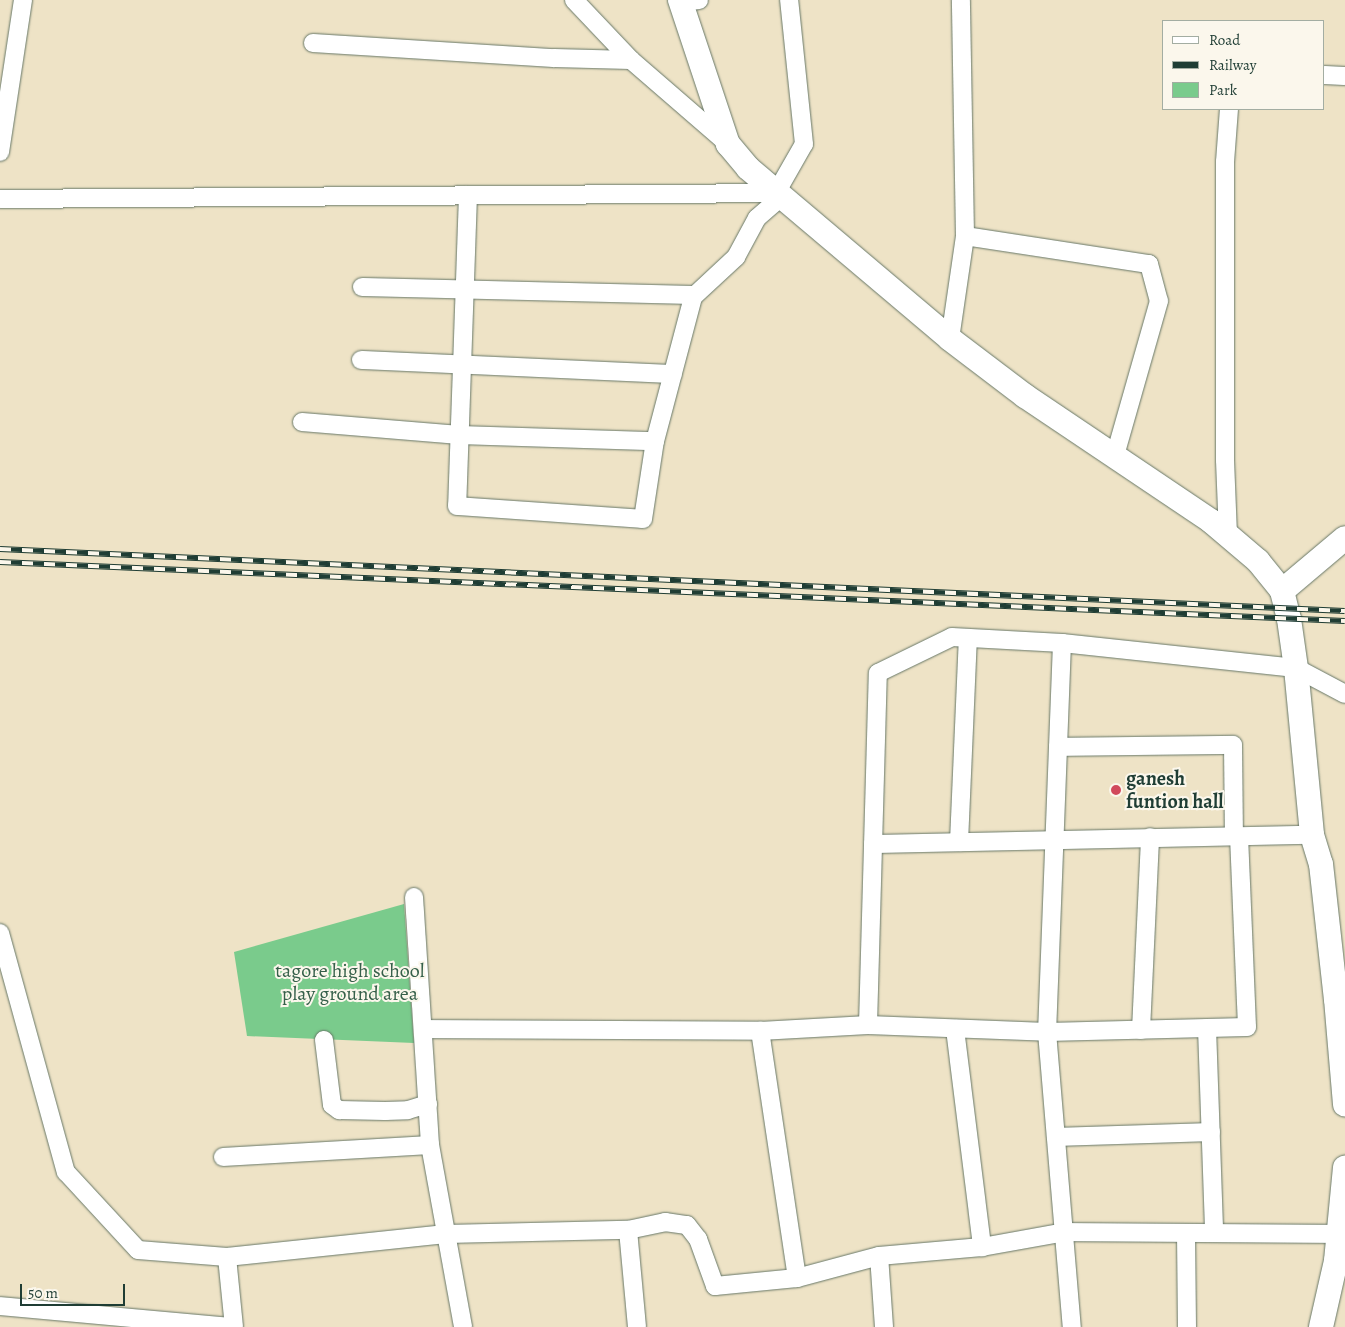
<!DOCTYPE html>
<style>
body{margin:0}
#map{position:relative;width:1345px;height:1327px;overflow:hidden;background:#eee3c6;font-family:Alegreya,serif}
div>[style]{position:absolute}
.green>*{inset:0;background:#7acb8c}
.roads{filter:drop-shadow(0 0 1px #677767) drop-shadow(0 0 1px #677767)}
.minor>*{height:18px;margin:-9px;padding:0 9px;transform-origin:9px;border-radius:9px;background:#fff}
.secondary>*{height:24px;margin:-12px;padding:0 12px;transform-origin:12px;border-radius:12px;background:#fff}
.rail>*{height:5.5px;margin-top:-2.75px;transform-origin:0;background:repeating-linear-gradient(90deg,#fbf7ec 0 11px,#1f3d34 0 22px);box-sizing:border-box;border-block:1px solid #1f3d34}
.dots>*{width:14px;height:14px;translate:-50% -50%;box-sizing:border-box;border:2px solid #fbf7ec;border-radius:50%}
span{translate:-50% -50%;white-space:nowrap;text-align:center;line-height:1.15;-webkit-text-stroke:4px #fbf7ec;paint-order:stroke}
.poi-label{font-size:20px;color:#1f3d34;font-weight:700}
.left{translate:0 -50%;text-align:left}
.park-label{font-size:20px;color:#36604a}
.legend{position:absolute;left:1162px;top:20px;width:162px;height:90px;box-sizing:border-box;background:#fbf7ec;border:1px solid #a3ada2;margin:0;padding:6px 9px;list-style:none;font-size:15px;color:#1f3d34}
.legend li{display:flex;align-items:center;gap:10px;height:25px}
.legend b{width:25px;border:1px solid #a3ada2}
.scale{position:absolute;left:20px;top:1284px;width:105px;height:22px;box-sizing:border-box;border:2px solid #1f3d34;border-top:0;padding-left:6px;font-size:15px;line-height:18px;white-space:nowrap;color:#1f3d34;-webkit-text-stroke:4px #fbf7ec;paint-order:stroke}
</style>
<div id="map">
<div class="green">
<i style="clip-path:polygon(404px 904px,414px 1043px,247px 1036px,234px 952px)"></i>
</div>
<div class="roads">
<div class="minor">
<i style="left:574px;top:0;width:83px;rotate:46.5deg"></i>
<i style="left:631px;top:60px;width:128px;rotate:40.9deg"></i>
<i style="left:681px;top:2px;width:18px;rotate:-6deg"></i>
<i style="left:313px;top:43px;width:241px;rotate:3.6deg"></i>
<i style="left:554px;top:58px;width:77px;rotate:1.5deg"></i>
<i style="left:1324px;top:75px;width:21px;rotate:3deg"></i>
<i style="left:0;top:152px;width:154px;rotate:-81.4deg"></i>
<i style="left:468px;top:195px;width:311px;rotate:92deg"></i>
<i style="left:457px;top:506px;width:186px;rotate:4deg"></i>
<i style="left:643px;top:519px;width:79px;rotate:-81.3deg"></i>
<i style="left:0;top:199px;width:776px;rotate:-0.44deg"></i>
<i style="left:776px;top:193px;width:56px;rotate:-60.3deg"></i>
<i style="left:804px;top:144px;width:145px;rotate:-95.9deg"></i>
<i style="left:965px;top:236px;width:186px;rotate:8.7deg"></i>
<i style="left:1149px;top:264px;width:38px;rotate:75deg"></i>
<i style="left:1159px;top:301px;width:160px;rotate:105.9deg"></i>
<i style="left:362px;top:287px;width:332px;rotate:1.4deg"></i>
<i style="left:950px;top:339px;width:104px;rotate:-81.7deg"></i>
<i style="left:965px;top:236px;width:236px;rotate:-91deg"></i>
<i style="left:361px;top:360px;width:312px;rotate:2.6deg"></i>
<i style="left:302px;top:422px;width:158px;rotate:4.7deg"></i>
<i style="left:459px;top:435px;width:196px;rotate:1.8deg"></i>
<i style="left:655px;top:441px;width:149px;rotate:-75.2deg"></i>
<i style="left:693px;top:297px;width:59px;rotate:-42.9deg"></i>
<i style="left:736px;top:257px;width:44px;rotate:-61.7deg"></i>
<i style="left:757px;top:218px;width:32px;rotate:-41deg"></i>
<i style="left:1228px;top:535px;width:75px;rotate:-92.3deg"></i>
<i style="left:1225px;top:460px;width:298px;rotate:-90deg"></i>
<i style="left:1225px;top:162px;width:53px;rotate:-85.7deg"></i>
<i style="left:1062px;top:643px;width:389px;rotate:92.2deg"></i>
<i style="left:1047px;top:1032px;width:296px;rotate:85.2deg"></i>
<i style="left:1058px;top:747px;width:175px;rotate:-0.7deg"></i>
<i style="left:1233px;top:745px;width:91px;rotate:89.4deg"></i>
<i style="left:959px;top:842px;width:204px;rotate:-87.5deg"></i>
<i style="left:873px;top:844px;width:439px;rotate:-1.2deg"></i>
<i style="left:414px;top:897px;width:249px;rotate:86.3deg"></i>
<i style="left:430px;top:1145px;width:185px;rotate:79.7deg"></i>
<i style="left:0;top:933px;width:248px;rotate:74.6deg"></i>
<i style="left:66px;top:1172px;width:106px;rotate:47.3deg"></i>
<i style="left:138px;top:1250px;width:89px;rotate:4.5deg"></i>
<i style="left:227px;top:1257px;width:70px;rotate:84.3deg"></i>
<i style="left:868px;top:1025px;width:352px;rotate:-88.4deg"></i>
<i style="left:878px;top:673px;width:82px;rotate:-25.9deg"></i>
<i style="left:952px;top:637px;width:110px;rotate:3.1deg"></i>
<i style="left:1062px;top:643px;width:235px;rotate:6.1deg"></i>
<i style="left:1296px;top:668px;width:55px;rotate:28deg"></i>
<i style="left:1207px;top:1028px;width:205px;rotate:88deg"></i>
<i style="left:423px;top:1029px;width:337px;rotate:0.3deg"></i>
<i style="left:955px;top:1029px;width:220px;rotate:82.9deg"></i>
<i style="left:1141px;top:1030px;width:193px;rotate:-87.3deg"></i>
<i style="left:324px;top:1040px;width:65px;rotate:83deg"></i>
<i style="left:332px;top:1105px;width:9px;rotate:36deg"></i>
<i style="left:339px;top:1110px;width:46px;rotate:1.2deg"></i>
<i style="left:385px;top:1111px;width:23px;rotate:-2deg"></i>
<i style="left:408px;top:1110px;width:21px;rotate:-17deg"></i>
<i style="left:1056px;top:1137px;width:155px;rotate:-1.8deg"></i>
<i style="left:223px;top:1157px;width:207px;rotate:-3.3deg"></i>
<i style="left:628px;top:1230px;width:97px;rotate:84.7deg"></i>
<i style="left:1186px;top:1233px;width:94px;rotate:89.4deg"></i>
<i style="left:879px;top:1256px;width:85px;rotate:165deg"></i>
<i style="left:797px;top:1278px;width:250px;rotate:-98.5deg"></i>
<i style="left:760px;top:1031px;width:108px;rotate:-3.2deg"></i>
<i style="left:868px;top:1025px;width:179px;rotate:2.2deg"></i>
<i style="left:1047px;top:1032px;width:200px;rotate:-1.4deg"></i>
<i style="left:1247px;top:1027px;width:191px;rotate:-92.4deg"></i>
<i style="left:227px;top:1257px;width:220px;rotate:-6deg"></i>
<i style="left:446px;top:1234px;width:182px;rotate:-1.3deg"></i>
<i style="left:628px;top:1230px;width:38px;rotate:-12deg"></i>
<i style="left:665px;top:1222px;width:22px;rotate:8deg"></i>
<i style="left:687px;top:1225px;width:18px;rotate:52deg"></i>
<i style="left:698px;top:1239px;width:50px;rotate:70.1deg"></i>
<i style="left:715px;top:1286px;width:82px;rotate:-5.6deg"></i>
<i style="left:0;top:1306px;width:231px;rotate:5.2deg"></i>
<i style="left:884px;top:1327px;width:71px;rotate:-94deg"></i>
<i style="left:879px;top:1256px;width:103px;rotate:-5deg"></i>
<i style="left:982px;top:1247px;width:84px;rotate:-10.2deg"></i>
<i style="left:1065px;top:1232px;width:272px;rotate:0.4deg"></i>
</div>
<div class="secondary">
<i style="left:680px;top:0;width:152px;rotate:71.6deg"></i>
<i style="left:728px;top:144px;width:31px;rotate:50deg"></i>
<i style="left:748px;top:168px;width:265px;rotate:40.2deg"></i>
<i style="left:950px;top:339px;width:94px;rotate:37.2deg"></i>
<i style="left:1025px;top:396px;width:224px;rotate:33.9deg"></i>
<i style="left:1211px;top:521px;width:62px;rotate:40.4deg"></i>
<i style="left:1258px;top:561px;width:38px;rotate:51deg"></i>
<i style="left:1282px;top:591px;width:29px;rotate:76deg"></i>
<i style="left:1289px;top:619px;width:49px;rotate:81.9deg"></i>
<i style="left:1296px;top:668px;width:168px;rotate:84.5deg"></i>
<i style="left:1312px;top:835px;width:30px;rotate:73deg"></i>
<i style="left:1321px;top:864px;width:136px;rotate:83.7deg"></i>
<i style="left:1336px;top:999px;width:106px;rotate:85.1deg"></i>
<i style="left:1282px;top:591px;width:82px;rotate:-40.1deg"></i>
<i style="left:1321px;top:1327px;width:68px;rotate:-77.2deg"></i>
<i style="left:1336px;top:1261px;width:94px;rotate:-84.5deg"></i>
</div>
</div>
<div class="rail">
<i style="left:0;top:549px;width:1346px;rotate:2.64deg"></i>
<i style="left:0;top:562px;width:1346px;rotate:2.51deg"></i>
</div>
<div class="dots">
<i style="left:1116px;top:790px;background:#d1495b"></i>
</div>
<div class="poi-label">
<span class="left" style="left:1126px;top:790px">ganesh<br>funtion hall</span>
</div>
<div class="park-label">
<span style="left:350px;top:982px">tagore high school<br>play ground area</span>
</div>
<ul class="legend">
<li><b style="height:6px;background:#fff"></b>Road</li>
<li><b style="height:6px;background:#1f3d34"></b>Railway</li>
<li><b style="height:14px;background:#7acb8c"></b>Park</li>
</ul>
<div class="scale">50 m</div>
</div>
